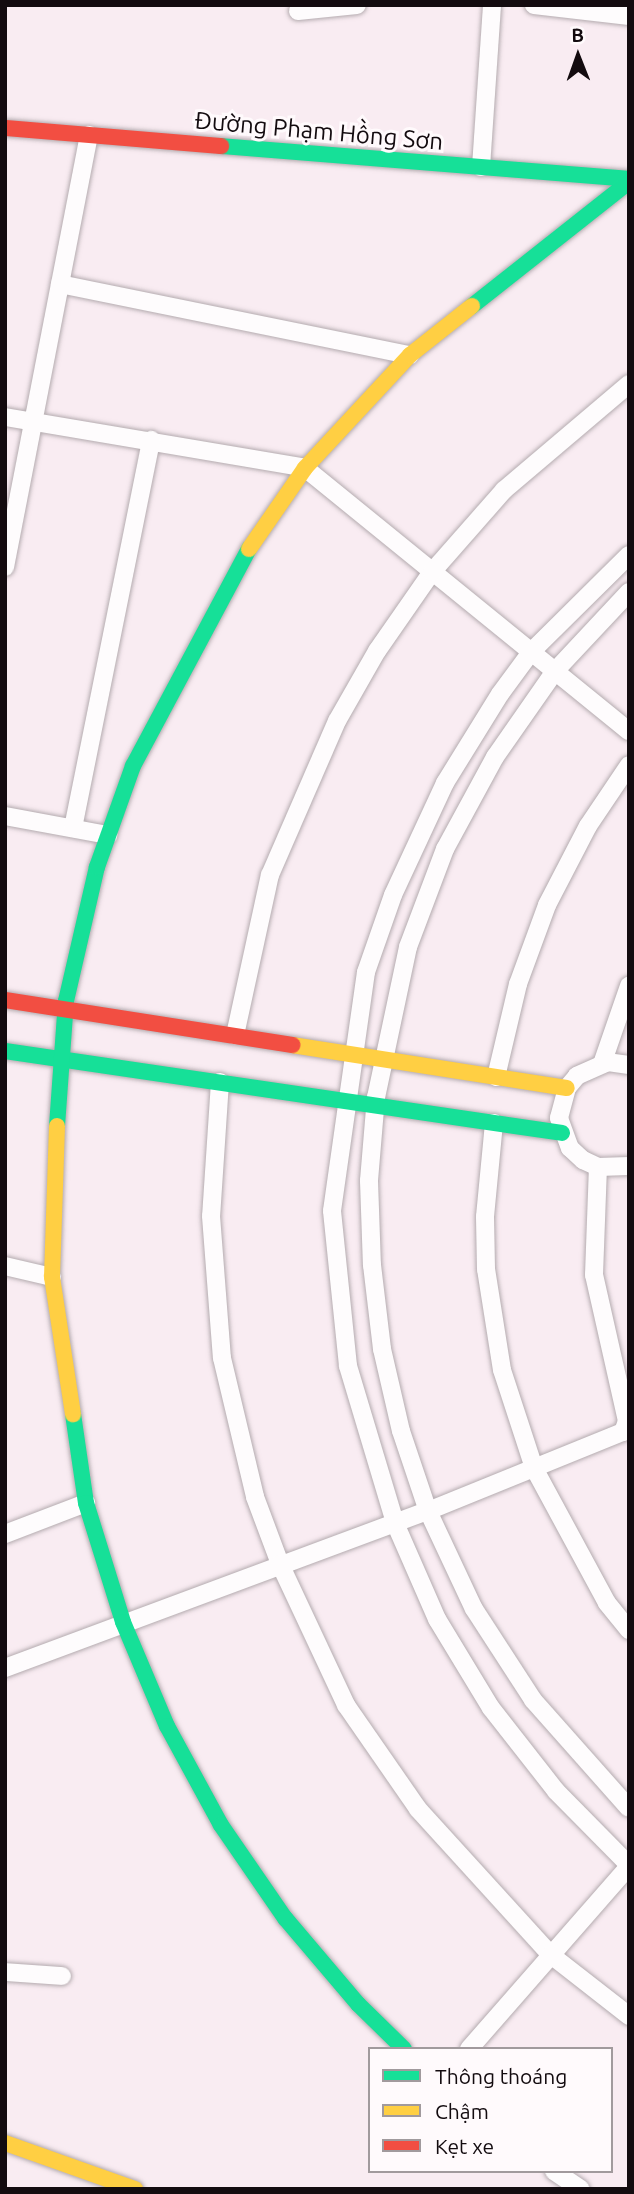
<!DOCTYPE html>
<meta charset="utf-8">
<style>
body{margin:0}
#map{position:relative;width:634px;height:2194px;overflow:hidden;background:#f9ecf2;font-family:Ubuntu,sans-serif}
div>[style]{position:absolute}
.roads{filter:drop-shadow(0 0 2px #b4abaf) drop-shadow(0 0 2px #b4abaf)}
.street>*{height:18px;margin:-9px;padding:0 9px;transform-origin:9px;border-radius:9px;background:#fefcfd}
.fast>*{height:16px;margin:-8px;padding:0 8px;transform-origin:8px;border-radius:8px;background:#16e098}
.slow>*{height:16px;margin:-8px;padding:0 8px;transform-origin:8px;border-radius:8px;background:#ffcf43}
.jam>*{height:16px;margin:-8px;padding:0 8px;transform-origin:8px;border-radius:8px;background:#f24e42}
span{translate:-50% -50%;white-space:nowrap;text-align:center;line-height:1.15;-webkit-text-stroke:6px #fffafc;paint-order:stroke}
.street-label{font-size:24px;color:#130b0f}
.frame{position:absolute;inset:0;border:7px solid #130b0f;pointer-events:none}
.legend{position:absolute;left:368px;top:2047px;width:245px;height:126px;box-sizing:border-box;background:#fffafc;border:2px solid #a19a9d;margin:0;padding:9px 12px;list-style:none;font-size:21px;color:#130b0f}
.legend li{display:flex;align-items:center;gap:14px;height:35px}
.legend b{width:35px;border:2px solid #a19a9d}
.north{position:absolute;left:543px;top:21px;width:70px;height:70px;-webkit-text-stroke:5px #fffafc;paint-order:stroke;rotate:359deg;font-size:19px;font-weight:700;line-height:28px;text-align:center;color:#130b0f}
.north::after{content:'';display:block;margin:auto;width:24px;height:32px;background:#130b0f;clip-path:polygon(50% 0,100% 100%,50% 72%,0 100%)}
</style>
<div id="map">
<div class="roads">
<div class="street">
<i style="left:534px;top:5px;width:96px;rotate:6.6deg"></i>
<i style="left:298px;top:11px;width:59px;rotate:-5.8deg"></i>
<i style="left:481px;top:167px;width:162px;rotate:-86.1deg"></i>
<i style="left:60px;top:284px;width:357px;rotate:11.5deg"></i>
<i style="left:5px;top:417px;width:304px;rotate:9.6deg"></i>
<i style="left:305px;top:468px;width:417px;rotate:39.1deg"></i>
<i style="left:629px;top:555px;width:138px;rotate:135.3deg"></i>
<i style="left:531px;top:652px;width:52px;rotate:126.4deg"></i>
<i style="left:500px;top:694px;width:105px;rotate:121.7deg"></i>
<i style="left:445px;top:783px;width:123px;rotate:114.9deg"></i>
<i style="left:393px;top:895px;width:82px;rotate:109.3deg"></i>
<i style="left:366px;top:972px;width:241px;rotate:98.1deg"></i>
<i style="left:332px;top:1211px;width:156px;rotate:84.1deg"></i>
<i style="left:348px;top:1366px;width:164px;rotate:73.3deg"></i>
<i style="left:395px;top:1523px;width:105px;rotate:66.4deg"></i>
<i style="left:437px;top:1619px;width:104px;rotate:58.8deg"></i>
<i style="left:491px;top:1708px;width:105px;rotate:51.9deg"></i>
<i style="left:556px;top:1791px;width:104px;rotate:45.4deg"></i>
<i style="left:5px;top:567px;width:440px;rotate:-79deg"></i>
<i style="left:629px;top:592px;width:108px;rotate:133.1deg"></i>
<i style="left:555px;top:671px;width:105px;rotate:124.9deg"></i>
<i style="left:495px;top:757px;width:105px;rotate:118.5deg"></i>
<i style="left:445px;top:849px;width:105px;rotate:110.7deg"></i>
<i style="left:408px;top:947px;width:153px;rotate:102deg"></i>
<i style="left:376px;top:1097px;width:84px;rotate:94.8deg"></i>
<i style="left:369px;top:1181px;width:84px;rotate:88deg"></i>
<i style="left:372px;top:1265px;width:85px;rotate:83.2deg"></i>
<i style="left:382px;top:1349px;width:84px;rotate:77deg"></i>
<i style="left:401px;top:1431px;width:84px;rotate:71.4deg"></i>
<i style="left:428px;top:1511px;width:108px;rotate:64.9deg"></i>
<i style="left:474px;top:1609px;width:108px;rotate:57deg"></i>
<i style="left:533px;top:1700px;width:144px;rotate:48.4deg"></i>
<i style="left:5px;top:816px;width:105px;rotate:10.5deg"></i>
<i style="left:73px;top:828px;width:396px;rotate:-78.6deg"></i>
<i style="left:235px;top:1035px;width:164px;rotate:-77.7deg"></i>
<i style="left:270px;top:875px;width:168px;rotate:-66.5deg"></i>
<i style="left:337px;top:721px;width:81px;rotate:-60.3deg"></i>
<i style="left:377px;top:651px;width:96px;rotate:-55.2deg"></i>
<i style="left:432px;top:572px;width:109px;rotate:-48.7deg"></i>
<i style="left:504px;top:490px;width:164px;rotate:-40.3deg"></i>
<i style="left:602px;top:1064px;width:83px;rotate:-70.9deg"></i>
<i style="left:629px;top:1065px;width:21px;rotate:-172deg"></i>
<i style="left:608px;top:1062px;width:34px;rotate:156deg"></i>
<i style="left:577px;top:1076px;width:16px;rotate:130deg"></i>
<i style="left:567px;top:1088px;width:31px;rotate:105deg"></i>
<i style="left:559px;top:1118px;width:32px;rotate:70deg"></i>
<i style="left:570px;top:1148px;width:18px;rotate:43deg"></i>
<i style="left:583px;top:1160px;width:17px;rotate:25deg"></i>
<i style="left:598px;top:1167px;width:31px;rotate:-2deg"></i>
<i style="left:496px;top:1077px;width:96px;rotate:-76.7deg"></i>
<i style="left:518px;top:984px;width:84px;rotate:-69.8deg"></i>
<i style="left:547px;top:905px;width:89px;rotate:-62.6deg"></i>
<i style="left:588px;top:826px;width:73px;rotate:-56.1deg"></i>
<i style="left:220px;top:1082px;width:134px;rotate:93.8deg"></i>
<i style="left:211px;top:1216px;width:142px;rotate:85.6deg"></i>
<i style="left:222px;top:1358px;width:143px;rotate:76.6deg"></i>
<i style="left:255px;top:1497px;width:72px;rotate:69.5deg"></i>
<i style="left:280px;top:1564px;width:156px;rotate:64.9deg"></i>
<i style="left:346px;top:1705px;width:126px;rotate:55.3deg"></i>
<i style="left:418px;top:1809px;width:197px;rotate:47.7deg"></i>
<i style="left:551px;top:1955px;width:99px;rotate:38deg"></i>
<i style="left:494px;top:1123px;width:94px;rotate:95.5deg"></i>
<i style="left:485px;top:1217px;width:52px;rotate:88.9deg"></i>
<i style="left:486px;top:1269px;width:102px;rotate:81deg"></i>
<i style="left:502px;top:1370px;width:103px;rotate:71.9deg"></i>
<i style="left:534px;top:1468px;width:153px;rotate:61.6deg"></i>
<i style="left:607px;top:1603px;width:35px;rotate:51deg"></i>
<i style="left:5px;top:1266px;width:48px;rotate:13.2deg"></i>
<i style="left:5px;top:1534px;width:87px;rotate:-20.9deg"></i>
<i style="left:5px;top:1668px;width:451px;rotate:-20.4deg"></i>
<i style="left:428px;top:1511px;width:210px;rotate:-22.1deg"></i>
<i style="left:623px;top:1432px;width:12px;rotate:-70deg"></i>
<i style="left:627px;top:1421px;width:150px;rotate:-102.7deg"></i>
<i style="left:594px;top:1275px;width:108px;rotate:-87.9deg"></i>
<i style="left:5px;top:1972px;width:57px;rotate:4deg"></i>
<i style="left:469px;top:2049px;width:243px;rotate:-48.8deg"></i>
<i style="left:554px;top:2171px;width:32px;rotate:34deg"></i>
</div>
<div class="fast">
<i style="left:221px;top:146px;width:409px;rotate:4.6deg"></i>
<i style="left:472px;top:306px;width:200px;rotate:-38.3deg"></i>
<i style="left:5px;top:1051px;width:563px;rotate:8.37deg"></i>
<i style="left:57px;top:1126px;width:125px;rotate:-85.9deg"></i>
<i style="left:66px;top:1001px;width:138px;rotate:-77deg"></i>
<i style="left:97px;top:867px;width:107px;rotate:-70.4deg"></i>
<i style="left:133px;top:766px;width:246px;rotate:-61.9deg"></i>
<i style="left:73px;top:1414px;width:90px;rotate:81.7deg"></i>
<i style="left:86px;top:1503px;width:125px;rotate:72.7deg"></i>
<i style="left:123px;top:1622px;width:113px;rotate:67.1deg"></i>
<i style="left:167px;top:1726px;width:113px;rotate:61.4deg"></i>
<i style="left:221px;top:1825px;width:113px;rotate:55.5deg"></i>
<i style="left:285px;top:1918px;width:113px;rotate:49.7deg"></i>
<i style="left:358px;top:2004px;width:64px;rotate:44.4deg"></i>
</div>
<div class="slow">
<i style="left:249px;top:549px;width:98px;rotate:-55.3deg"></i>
<i style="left:305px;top:468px;width:154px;rotate:-47.1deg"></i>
<i style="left:410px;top:355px;width:79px;rotate:-38.3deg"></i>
<i style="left:292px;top:1045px;width:278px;rotate:8.9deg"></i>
<i style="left:57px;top:1126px;width:151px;rotate:91.9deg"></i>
<i style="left:52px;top:1277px;width:139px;rotate:81.3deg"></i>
<i style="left:5px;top:2143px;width:138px;rotate:19.5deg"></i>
</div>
<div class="jam">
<i style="left:5px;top:128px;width:217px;rotate:4.8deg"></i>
<i style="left:5px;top:1000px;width:291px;rotate:8.9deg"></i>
</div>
</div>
<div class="street-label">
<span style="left:319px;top:131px;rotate:5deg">Đường Phạm Hồng Sơn</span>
</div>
<div class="frame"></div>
<ul class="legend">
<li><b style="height:9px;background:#16e098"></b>Thông thoáng</li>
<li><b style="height:9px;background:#ffcf43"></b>Chậm</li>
<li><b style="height:9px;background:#f24e42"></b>Kẹt xe</li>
</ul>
<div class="north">B</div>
</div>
